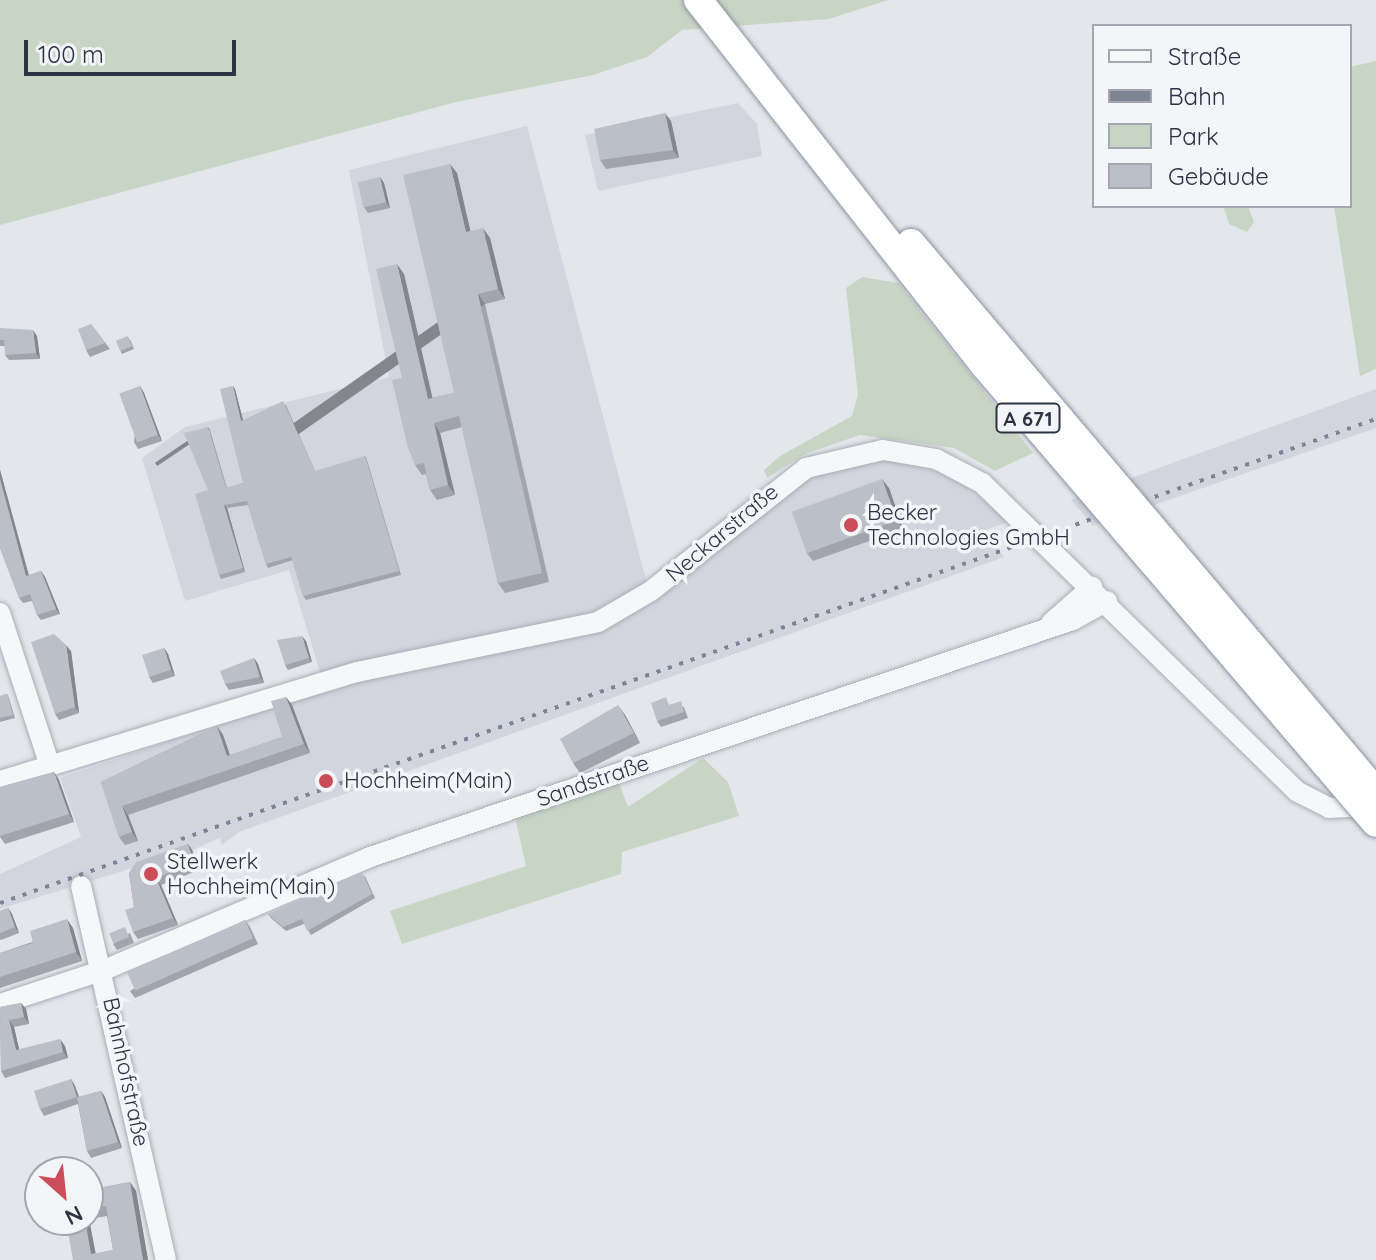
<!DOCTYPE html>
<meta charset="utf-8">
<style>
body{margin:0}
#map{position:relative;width:1376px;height:1260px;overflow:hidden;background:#e4e6eb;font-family:Quicksand,sans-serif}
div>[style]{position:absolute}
.built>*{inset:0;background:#d2d5dd}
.green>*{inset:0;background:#c8d5c5}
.roads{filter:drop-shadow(0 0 2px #a9adb5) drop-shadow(0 0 2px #a9adb5)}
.minor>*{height:20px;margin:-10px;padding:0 10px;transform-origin:10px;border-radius:10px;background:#f6f7f9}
.rail>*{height:4px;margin-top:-2px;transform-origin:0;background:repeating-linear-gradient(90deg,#7d8595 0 4px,transparent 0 12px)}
.bridges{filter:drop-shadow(0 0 2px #8b93a2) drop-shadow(0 0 2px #8b93a2)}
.highway-bridge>*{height:28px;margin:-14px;padding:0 14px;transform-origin:14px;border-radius:14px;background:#fff}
.wall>*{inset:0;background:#a1a4ac}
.shaded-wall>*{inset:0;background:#83868c;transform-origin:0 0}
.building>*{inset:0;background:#bbbfc8;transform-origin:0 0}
.dots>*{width:22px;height:22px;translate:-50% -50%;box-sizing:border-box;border:4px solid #f3f5f8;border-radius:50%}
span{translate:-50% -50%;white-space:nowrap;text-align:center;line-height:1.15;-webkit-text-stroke:7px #f3f5f8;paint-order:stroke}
.shield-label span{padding:2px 6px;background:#f3f5f8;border:2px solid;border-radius:6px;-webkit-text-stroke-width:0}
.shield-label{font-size:20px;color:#2c3343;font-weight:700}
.poi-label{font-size:22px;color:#2c3343}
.left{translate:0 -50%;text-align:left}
.street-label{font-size:22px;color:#2c3343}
.legend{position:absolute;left:1092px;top:24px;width:260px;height:184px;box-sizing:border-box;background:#f3f5f8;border:2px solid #a3a7b0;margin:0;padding:10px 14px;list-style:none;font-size:24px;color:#2c3343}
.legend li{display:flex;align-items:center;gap:16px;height:40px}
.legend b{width:40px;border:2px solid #a3a7b0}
.north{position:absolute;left:24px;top:1156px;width:80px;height:80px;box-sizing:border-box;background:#f3f5f8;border:2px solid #a3a7b0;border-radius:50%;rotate:153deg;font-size:22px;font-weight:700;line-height:32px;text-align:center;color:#2c3343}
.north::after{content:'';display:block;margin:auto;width:28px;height:36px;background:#cb4d59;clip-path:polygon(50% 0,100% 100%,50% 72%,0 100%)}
.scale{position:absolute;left:24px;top:40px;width:212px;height:36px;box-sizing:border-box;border:4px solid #2c3343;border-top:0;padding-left:10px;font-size:24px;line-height:28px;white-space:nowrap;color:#2c3343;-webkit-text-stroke:6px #f3f5f8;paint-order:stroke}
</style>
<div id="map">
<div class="built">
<i style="clip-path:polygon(738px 103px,757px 124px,762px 156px,598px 191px,585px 135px)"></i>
<i style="clip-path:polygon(527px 126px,651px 599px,787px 490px,830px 468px,891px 459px,951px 475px,1011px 521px,983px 531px,1004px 557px,239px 832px,222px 845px,220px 838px,210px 842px,193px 850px,197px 866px,188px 869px,139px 866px,0 909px,0 874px,81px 837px,60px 778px,325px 689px,289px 570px,185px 601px,142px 458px,185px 427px,389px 377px,349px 170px)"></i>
<i style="clip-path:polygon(1376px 389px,1376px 428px,1093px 526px,1071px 500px)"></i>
</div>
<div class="green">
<i style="clip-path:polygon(0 0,888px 0,829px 19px,682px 30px,647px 57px,593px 75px,456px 102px,0 225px)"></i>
<i style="clip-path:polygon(1376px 61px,1376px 369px,1360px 376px,1334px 206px,1350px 206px,1350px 67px)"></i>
<i style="clip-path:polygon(1223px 206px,1248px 206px,1254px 222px,1247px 232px,1229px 224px)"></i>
<i style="clip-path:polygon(862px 277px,898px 283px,1033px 453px,995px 471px,954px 448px,860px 435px,805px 454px,767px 478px,764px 470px,780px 456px,852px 416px,858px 395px,846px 288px)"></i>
<i style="clip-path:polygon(703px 758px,728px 782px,739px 816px,622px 852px,621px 874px,402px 944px,390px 911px,526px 866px,515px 817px,619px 783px,628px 807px)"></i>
</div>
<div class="roads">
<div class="minor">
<i style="left:0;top:613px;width:161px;rotate:71.9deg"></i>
<i style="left:1051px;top:623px;width:55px;rotate:-41.3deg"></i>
<i style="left:0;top:781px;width:373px;rotate:-17deg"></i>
<i style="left:357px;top:672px;width:246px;rotate:-11.7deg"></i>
<i style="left:598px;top:622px;width:61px;rotate:-30.3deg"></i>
<i style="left:651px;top:591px;width:198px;rotate:-38.4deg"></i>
<i style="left:806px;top:468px;width:79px;rotate:-13.2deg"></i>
<i style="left:883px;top:450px;width:54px;rotate:9.6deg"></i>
<i style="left:936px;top:459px;width:52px;rotate:27.6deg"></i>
<i style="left:982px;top:483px;width:442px;rotate:44.4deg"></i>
<i style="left:1298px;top:792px;width:35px;rotate:27deg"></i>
<i style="left:1329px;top:808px;width:41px;rotate:-2.8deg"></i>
<i style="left:81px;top:886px;width:384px;rotate:77.2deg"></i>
<i style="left:0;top:1004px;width:109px;rotate:-18.1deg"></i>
<i style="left:104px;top:970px;width:289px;rotate:-23deg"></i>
<i style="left:370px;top:857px;width:742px;rotate:-18.63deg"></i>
<i style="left:1073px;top:620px;width:39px;rotate:-29deg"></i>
</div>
</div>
<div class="rail">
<i style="left:0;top:903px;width:1459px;rotate:-19.38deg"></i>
</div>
<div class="bridges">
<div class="highway-bridge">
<i style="left:698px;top:0;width:465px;rotate:51.9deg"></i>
<i style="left:985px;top:366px;width:601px;rotate:49.45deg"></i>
<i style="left:911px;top:243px;width:719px;rotate:49.74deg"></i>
</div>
</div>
<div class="wall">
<i style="clip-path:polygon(671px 121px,679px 158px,606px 169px,600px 160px)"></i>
<i style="clip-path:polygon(457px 173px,470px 231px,490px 238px,505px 299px,485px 304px,549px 582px,505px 593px,498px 583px,462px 427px,440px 433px,455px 495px,437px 500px,430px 490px,426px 474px,422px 475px,415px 465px,402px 378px,404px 274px,432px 398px,454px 393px)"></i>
<i style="clip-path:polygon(380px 177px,384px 183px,390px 208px,368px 213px,364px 207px)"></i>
<i style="clip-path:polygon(91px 324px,110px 349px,90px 357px,86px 350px)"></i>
<i style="clip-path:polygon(0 328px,37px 336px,40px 359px,9px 360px,5px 355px,5px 346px,0 346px)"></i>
<i style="clip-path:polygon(130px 339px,134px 349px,122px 354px,120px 350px)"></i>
<i style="clip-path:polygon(140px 386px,144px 393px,162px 441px,138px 449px,134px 442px)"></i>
<i style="clip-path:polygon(233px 386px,235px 389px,243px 420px,286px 405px,315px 471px,367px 460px,401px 575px,306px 600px,303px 596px,293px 560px,268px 568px,266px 564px,248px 505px,227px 508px,245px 572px,221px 579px,219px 575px,208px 490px,210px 430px,227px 488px,243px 483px)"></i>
<i style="clip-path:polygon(0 470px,29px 575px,41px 571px,45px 577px,60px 614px,41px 620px,37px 615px,32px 601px,23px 603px,19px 598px,0 548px)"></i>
<i style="clip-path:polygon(889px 488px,903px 529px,813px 561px,806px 552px)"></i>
<i style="clip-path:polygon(306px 641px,312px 662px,288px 670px,285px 665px)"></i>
<i style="clip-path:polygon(164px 648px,168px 654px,175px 676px,153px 683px,149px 677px)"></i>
<i style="clip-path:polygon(71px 651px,79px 713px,59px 720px,55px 714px)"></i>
<i style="clip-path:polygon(254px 658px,258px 664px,264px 683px,229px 690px,225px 684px)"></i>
<i style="clip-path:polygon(7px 694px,9px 698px,15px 718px,0 722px,0 696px)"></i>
<i style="clip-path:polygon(286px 697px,292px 705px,310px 753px,128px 815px,138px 841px,125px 845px,119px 837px,101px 782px,217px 726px,223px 735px,230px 755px,282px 737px)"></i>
<i style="clip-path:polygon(671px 704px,684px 707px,688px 718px,661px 727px,657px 721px)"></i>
<i style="clip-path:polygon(625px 715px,640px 743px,580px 773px,573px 763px)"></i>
<i style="clip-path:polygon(54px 772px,59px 780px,74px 822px,5px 844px,0 837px,0 787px)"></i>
<i style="clip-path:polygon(188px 844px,192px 850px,199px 870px,161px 885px,178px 925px,138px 939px,133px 932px,134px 907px,129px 873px)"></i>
<i style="clip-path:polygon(365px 876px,375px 898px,311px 935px,304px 924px,286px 931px,271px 918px,268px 914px)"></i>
<i style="clip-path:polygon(8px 908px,12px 914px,19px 933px,1px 940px,0 939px,0 911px)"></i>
<i style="clip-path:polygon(245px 920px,250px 927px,258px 944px,135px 998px,130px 991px)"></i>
<i style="clip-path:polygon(73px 928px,82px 961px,0 988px,0 953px)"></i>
<i style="clip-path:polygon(130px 933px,134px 943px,117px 950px,113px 944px)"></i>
<i style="clip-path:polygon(21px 1003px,26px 1009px,29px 1024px,14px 1027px,19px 1050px,65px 1046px,68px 1058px,5px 1078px,1px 1071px,0 1007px)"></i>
<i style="clip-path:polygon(71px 1079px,75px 1086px,79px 1097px,101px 1091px,105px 1097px,122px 1148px,91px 1158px,87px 1151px,78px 1104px,44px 1116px,40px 1109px)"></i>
<i style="clip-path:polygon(evenodd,130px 1182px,136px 1191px,148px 1260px,73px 1260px,88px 1220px,88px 1190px,130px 1182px,107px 1216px,113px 1250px,95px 1254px,89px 1219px,107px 1216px)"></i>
</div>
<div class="shaded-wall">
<i style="clip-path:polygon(665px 113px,671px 121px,679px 158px,673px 150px)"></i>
<i style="clip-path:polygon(450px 164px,457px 173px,473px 242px,466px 232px)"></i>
<i style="clip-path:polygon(380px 177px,384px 183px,390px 208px,386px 202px)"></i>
<i style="clip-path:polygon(483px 228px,490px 238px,505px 299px,498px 289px)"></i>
<i style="clip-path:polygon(397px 264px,404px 274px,435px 409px,428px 399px)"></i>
<i style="left:478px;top:294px;width:12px;height:286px;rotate:55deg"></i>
<i style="clip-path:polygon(33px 330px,37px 336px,40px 359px,36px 353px)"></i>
<i style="clip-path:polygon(140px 386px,144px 393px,162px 441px,158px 435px)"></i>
<i style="clip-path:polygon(233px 386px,235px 389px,244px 424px,241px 421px)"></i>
<i style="clip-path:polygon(434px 423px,440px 433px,455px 495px,448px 485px)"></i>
<i style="left:208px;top:427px;width:4px;height:64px;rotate:56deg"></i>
<i style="left:365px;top:456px;width:4px;height:120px;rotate:63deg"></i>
<i style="clip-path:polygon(0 470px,30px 581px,26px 576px,0 479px)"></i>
<i style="clip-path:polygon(882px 479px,889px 488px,903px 529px,897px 520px)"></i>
<i style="clip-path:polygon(224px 505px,227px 508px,245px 572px,243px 568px)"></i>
<i style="clip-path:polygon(41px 571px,45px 577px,60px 614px,56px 609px)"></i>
<i style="clip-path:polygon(302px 636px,306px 641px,312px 662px,309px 658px)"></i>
<i style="clip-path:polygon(66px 645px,71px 651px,79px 713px,75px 707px)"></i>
<i style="clip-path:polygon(164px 648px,168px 654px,175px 676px,171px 670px)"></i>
<i style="clip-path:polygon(254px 658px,258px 664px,264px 683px,260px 677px)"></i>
<i style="clip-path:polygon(286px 697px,292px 705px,310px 753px,304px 744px)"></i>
<i style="clip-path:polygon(618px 705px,625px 715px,640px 743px,634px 733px)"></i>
<i style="clip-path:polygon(217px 726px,223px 735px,233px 765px,227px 756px)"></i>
<i style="clip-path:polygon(54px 772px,59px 780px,74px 822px,69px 814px)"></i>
<i style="clip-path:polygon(122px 806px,128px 815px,138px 841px,132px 832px)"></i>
<i style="clip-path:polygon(188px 844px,192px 850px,199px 870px,194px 863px)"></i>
<i style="clip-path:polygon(156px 878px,161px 885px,178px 925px,173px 918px)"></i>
<i style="clip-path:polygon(8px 908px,12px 914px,19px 933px,15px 927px)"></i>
<i style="clip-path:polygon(67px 919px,73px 928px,82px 961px,76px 952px)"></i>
<i style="clip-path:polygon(21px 1003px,26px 1009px,29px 1024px,24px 1017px)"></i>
<i style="clip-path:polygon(9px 1020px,14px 1027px,21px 1057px,16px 1050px)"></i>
<i style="clip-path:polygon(60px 1039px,65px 1046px,68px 1058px,63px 1052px)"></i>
<i style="clip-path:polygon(71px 1079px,75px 1086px,81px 1103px,77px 1097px)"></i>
<i style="clip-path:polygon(101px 1091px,105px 1097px,122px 1148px,118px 1142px)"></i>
<i style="clip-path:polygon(130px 1182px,136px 1191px,148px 1260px,143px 1260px)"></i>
<i style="clip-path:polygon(88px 1217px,89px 1219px,97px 1260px,91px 1254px,85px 1220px,88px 1220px)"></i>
</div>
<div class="building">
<i style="clip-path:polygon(665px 113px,673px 150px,600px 160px,594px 129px)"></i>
<i style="clip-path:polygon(450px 164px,466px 232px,483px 228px,498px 289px,478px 294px,542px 573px,498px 583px,459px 416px,434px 423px,448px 485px,430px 490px,424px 463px,415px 465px,408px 448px,392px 380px,402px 378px,376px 269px,397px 264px,428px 399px,454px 393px,403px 175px)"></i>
<i style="left:380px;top:177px;width:26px;height:23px;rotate:77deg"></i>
<i style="clip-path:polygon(91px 324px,105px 343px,86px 350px,78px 329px)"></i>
<i style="clip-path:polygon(0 328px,33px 330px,36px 353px,5px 355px,4px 340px,0 340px)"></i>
<i style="left:128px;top:336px;width:11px;height:13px;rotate:68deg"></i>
<i style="left:140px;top:386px;width:52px;height:22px;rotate:70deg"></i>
<i style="clip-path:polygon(233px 386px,241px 421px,283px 401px,315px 471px,365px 456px,399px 571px,303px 596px,291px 557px,266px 564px,247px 501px,224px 505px,243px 568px,219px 575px,195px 494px,208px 490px,184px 433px,208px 427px,226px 488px,243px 483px,220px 389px)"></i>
<i style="clip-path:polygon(0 479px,26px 576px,41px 571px,56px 609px,37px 615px,30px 594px,19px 598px,0 548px)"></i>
<i style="left:882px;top:479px;width:44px;height:96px;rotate:70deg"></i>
<i style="clip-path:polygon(54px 634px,66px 645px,75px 707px,55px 714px,31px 642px)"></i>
<i style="clip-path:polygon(302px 636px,309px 658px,285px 665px,277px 640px)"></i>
<i style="left:164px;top:648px;width:23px;height:23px;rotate:72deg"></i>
<i style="clip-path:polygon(254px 658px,260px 677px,225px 684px,220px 671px)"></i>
<i style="clip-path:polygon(7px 694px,13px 715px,0 718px,0 696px)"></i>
<i style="clip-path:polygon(286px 697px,304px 744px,122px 806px,132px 832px,119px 837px,101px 782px,217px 726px,227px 756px,282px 737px,271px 701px)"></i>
<i style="clip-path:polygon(666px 697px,669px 705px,681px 701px,684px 712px,657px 721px,651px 703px)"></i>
<i style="clip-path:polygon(618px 705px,634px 733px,573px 763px,560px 739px)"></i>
<i style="clip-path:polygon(54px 772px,69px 814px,0 836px,0 787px)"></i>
<i style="clip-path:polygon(188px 844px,194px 863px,156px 878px,173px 918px,133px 932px,125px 910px,134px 907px,129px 873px,136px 862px)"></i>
<i style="clip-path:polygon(362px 872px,372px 894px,307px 931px,302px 919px,283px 927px,268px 914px)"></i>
<i style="clip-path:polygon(8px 908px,15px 927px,0 933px,0 911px)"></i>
<i style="clip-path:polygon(67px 919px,76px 952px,0 977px,0 953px,33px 943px,30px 931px)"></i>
<i style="left:245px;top:920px;width:20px;height:129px;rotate:66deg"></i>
<i style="left:125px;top:927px;width:11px;height:17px;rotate:68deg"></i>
<i style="clip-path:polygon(21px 1003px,24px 1017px,9px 1020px,16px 1050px,60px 1039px,63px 1052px,1px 1071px,0 1007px)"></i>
<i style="left:71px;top:1079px;width:19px;height:39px;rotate:72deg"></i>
<i style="clip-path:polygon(101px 1091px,118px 1142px,87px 1151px,77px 1097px)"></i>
<i style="clip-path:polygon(130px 1182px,143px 1260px,73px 1260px,66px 1220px,85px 1220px,91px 1254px,113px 1250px,106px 1206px,88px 1209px,88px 1190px)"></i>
</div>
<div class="dots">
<i style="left:851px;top:525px;background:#cb4d59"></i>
<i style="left:326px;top:781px;background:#cb4d59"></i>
<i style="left:151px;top:874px;background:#cb4d59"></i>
</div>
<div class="shield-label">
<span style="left:1028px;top:418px">A 671</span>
</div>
<div class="poi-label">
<span class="left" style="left:867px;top:525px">Becker<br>Technologies GmbH</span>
<span class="left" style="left:344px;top:781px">Hochheim(Main)</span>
<span class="left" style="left:167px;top:874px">Stellwerk<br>Hochheim(Main)</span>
</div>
<div class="street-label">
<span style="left:722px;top:533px;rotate:-40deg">Neckarstraße</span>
<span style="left:593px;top:781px;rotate:-19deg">Sandstraße</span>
<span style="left:126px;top:1072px;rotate:78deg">Bahnhofstraße</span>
</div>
<ul class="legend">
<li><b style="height:10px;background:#f6f7f9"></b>Straße</li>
<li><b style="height:10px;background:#7d8595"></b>Bahn</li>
<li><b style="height:22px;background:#c8d5c5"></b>Park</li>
<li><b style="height:22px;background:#bbbfc8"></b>Gebäude</li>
</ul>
<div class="north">N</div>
<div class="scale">100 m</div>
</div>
